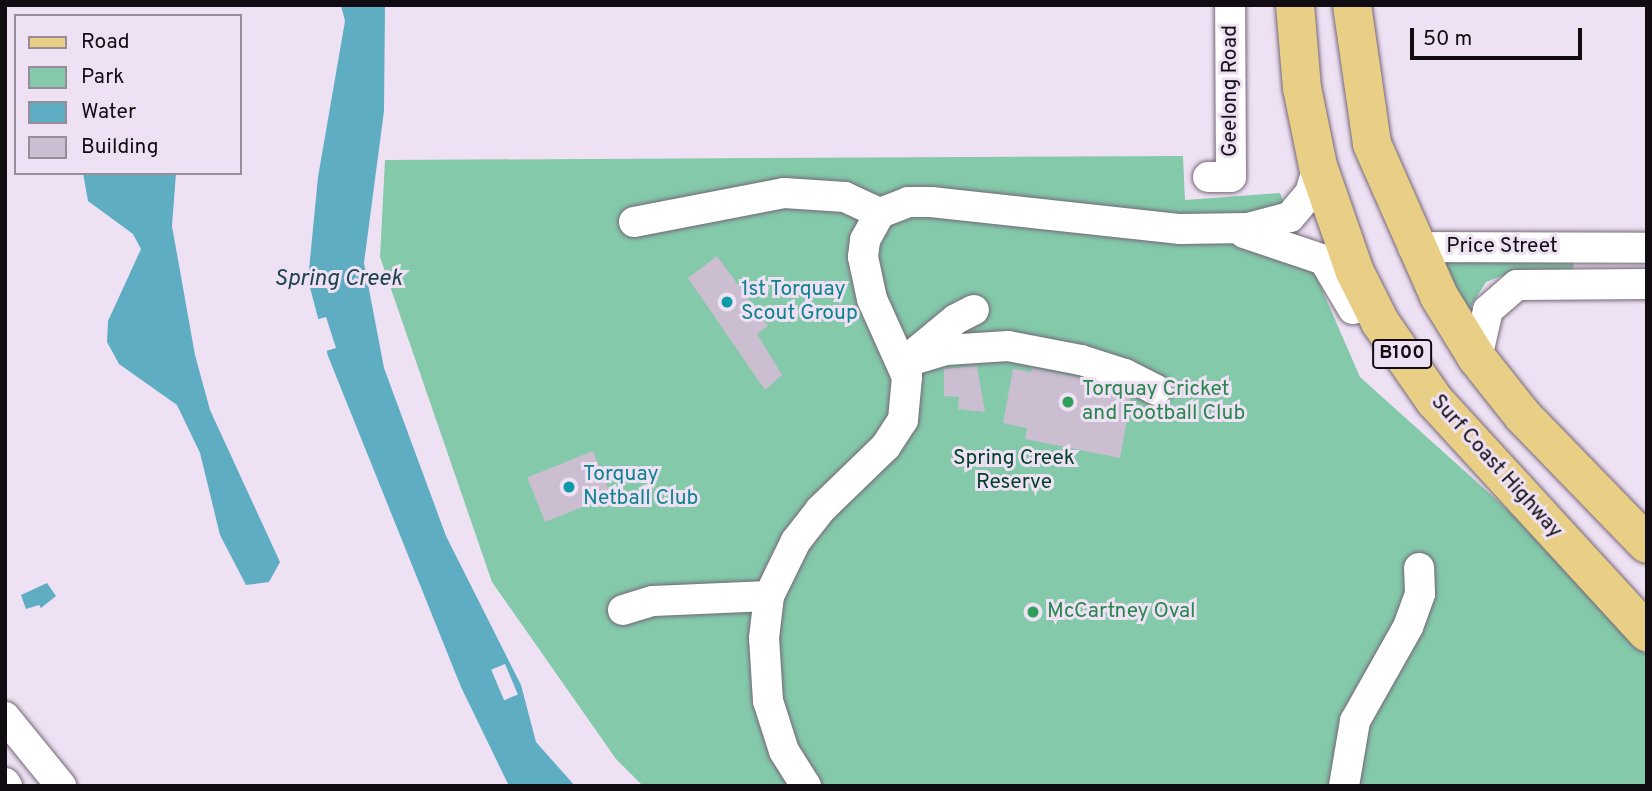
<!DOCTYPE html>
<style>
body{margin:0}
#map{position:relative;width:1652px;height:791px;overflow:hidden;background:#efe1f4;font-family:Overpass,sans-serif}
div>[style]{position:absolute}
.green>*{inset:0;background:#84c9aa}
.water>*{inset:0;background:#5fadc3}
.pier>*{inset:0;background:#efe1f4;transform-origin:0 0}
.building>*{inset:0;background:#cbbed1;transform-origin:0 0}
.roads{filter:drop-shadow(0 0 2px #736777) drop-shadow(0 0 2px #736777)}
.minor>*{height:30px;margin:-15px;padding:0 15px;transform-origin:15px;border-radius:15px;background:#fff}
.major>*{height:38px;margin:-19px;padding:0 19px;transform-origin:19px;border-radius:19px;background:#e9ce86}
.dots>*{width:19px;height:19px;translate:-50% -50%;box-sizing:border-box;border:4px solid #efe1f4;border-radius:50%}
span{translate:-50% -50%;white-space:nowrap;text-align:center;line-height:1.15;-webkit-text-stroke:6px #efe1f4;paint-order:stroke}
.shield-label span{padding:2px 5px;background:#efe1f4;border:2px solid;border-radius:5px;-webkit-text-stroke-width:0}
.shield-label{font-size:19px;color:#100c12;font-weight:700}
.street-label{font-size:21px;color:#100c12}
.culture-label{font-size:21px;color:#0d838f}
.left{translate:0 -50%;text-align:left}
.leisure-label{font-size:21px;color:#27864d}
.park-label{font-size:21px;color:#03412d}
.water-label{font-size:23px;color:#1e434d;font-style:italic}
.frame{position:absolute;inset:0;border:7px solid #100c12;pointer-events:none}
.legend{position:absolute;left:14px;top:14px;width:228px;height:161px;box-sizing:border-box;background:#efe1f4;border:2px solid #968c9a;margin:0;padding:9px 12px;list-style:none;font-size:21px;color:#100c12}
.legend li{display:flex;align-items:center;gap:14px;height:35px}
.legend b{width:35px;border:2px solid #968c9a}
.scale{position:absolute;left:1410px;top:28px;width:172px;height:32px;box-sizing:border-box;border:4px solid #100c12;border-top:0;padding-left:9px;font-size:21px;line-height:24px;white-space:nowrap;color:#100c12;-webkit-text-stroke:5px #efe1f4;paint-order:stroke}
</style>
<div id="map">
<div class="green">
<i style="clip-path:polygon(1183px 156px,1185px 200px,1280px 193px,1360px 377px,1508px 510px,1647px 656px,1647px 786px,643px 786px,616px 759px,492px 582px,380px 257px,385px 160px)"></i>
<i style="clip-path:polygon(1574px 258px,1573px 273px,1507px 274px,1486px 282px,1468px 311px,1443px 261px)"></i>
</div>
<div class="water">
<i style="clip-path:polygon(341px 5px,385px 5px,384px 111px,364px 263px,384px 368px,446px 536px,521px 685px,536px 742px,575px 786px,509px 786px,461px 687px,328px 356px,308px 280px,318px 177px,345px 21px)"></i>
<i style="clip-path:polygon(83px 173px,176px 173px,172px 226px,195px 355px,210px 410px,280px 562px,269px 582px,246px 585px,220px 535px,200px 453px,177px 405px,119px 364px,107px 342px,108px 321px,141px 249px,133px 234px,88px 201px)"></i>
<i style="clip-path:polygon(47px 583px,56px 596px,41px 608px,39px 605px,26px 609px,21px 595px)"></i>
</div>
<div class="pier">
<i style="clip-path:polygon(326px 317px,336px 348px,323px 352px,315px 320px)"></i>
<i style="left:505px;top:664px;width:33px;height:15px;rotate:67deg"></i>
</div>
<div class="building">
<i style="clip-path:polygon(717px 256px,768px 326px,757px 334px,782px 375px,765px 390px,688px 278px)"></i>
<i style="clip-path:polygon(977px 366px,985px 412px,958px 409px,959px 397px,944px 396px,944px 369px)"></i>
<i style="clip-path:polygon(1032px 368px,1077px 377px,1131px 397px,1120px 458px,1025px 439px,1027px 428px,1003px 423px,1013px 369px,1031px 372px)"></i>
<i style="left:593px;top:451px;width:48px;height:71px;rotate:68deg"></i>
</div>
<div class="roads">
<div class="minor">
<i style="left:1208px;top:177px;width:23px"></i>
<i style="left:1231px;top:177px;width:172px;rotate:-90.3deg"></i>
<i style="left:634px;top:222px;width:153px;rotate:-10.9deg"></i>
<i style="left:784px;top:193px;width:61px;rotate:3.8deg"></i>
<i style="left:845px;top:197px;width:38px;rotate:25deg"></i>
<i style="left:1244px;top:233px;width:84px;rotate:18.6deg"></i>
<i style="left:1324px;top:260px;width:57px;rotate:59.4deg"></i>
<i style="left:1413px;top:247px;width:234px;rotate:0.2deg"></i>
<i style="left:911px;top:356px;width:58px;rotate:-39.4deg"></i>
<i style="left:956px;top:319px;width:20px;rotate:-27deg"></i>
<i style="left:1477px;top:358px;width:49px;rotate:-77.1deg"></i>
<i style="left:1488px;top:310px;width:38px;rotate:-41deg"></i>
<i style="left:1517px;top:285px;width:130px;rotate:-0.4deg"></i>
<i style="left:902px;top:363px;width:46px;rotate:-16.5deg"></i>
<i style="left:946px;top:350px;width:62px;rotate:-3.7deg"></i>
<i style="left:1008px;top:346px;width:74px;rotate:10.9deg"></i>
<i style="left:1081px;top:360px;width:46px;rotate:17.7deg"></i>
<i style="left:1125px;top:374px;width:35px;rotate:27deg"></i>
<i style="left:623px;top:610px;width:31px;rotate:-17deg"></i>
<i style="left:653px;top:601px;width:116px;rotate:-2.5deg"></i>
<i style="left:5px;top:717px;width:89px;rotate:50.9deg"></i>
<i style="left:5px;top:783px;width:4px;rotate:56deg"></i>
<i style="left:806px;top:786px;width:41px;rotate:-122.2deg"></i>
<i style="left:784px;top:751px;width:52px;rotate:-107.7deg"></i>
<i style="left:768px;top:701px;width:63px;rotate:-93.6deg"></i>
<i style="left:764px;top:638px;width:42px;rotate:-83.2deg"></i>
<i style="left:769px;top:596px;width:61px;rotate:-63.9deg"></i>
<i style="left:796px;top:541px;width:39px;rotate:-52deg"></i>
<i style="left:820px;top:510px;width:92px;rotate:-44.1deg"></i>
<i style="left:886px;top:446px;width:31px;rotate:-57deg"></i>
<i style="left:903px;top:420px;width:43px;rotate:-84.7deg"></i>
<i style="left:907px;top:377px;width:85px;rotate:-114.2deg"></i>
<i style="left:872px;top:299px;width:43px;rotate:-102.1deg"></i>
<i style="left:863px;top:257px;width:17px;rotate:-83deg"></i>
<i style="left:865px;top:240px;width:31px;rotate:-61deg"></i>
<i style="left:880px;top:213px;width:30px;rotate:-21deg"></i>
<i style="left:908px;top:202px;width:23px"></i>
<i style="left:931px;top:202px;width:251px;rotate:6.2deg"></i>
<i style="left:1181px;top:229px;width:67px;rotate:-0.9deg"></i>
<i style="left:1248px;top:228px;width:43px;rotate:-14.7deg"></i>
<i style="left:1290px;top:217px;width:31px;rotate:-50deg"></i>
<i style="left:1310px;top:193px;width:28px;rotate:-73deg"></i>
<i style="left:1344px;top:786px;width:66px;rotate:-80.4deg"></i>
<i style="left:1355px;top:721px;width:108px;rotate:-60.6deg"></i>
<i style="left:1408px;top:627px;width:35px;rotate:-70deg"></i>
<i style="left:1420px;top:594px;width:26px;rotate:-92deg"></i>
</div>
<div class="major">
<i style="left:1295px;top:5px;width:83px;rotate:85.2deg"></i>
<i style="left:1302px;top:88px;width:80px;rotate:78.4deg"></i>
<i style="left:1318px;top:166px;width:112px;rotate:70.8deg"></i>
<i style="left:1355px;top:272px;width:56px;rotate:63.4deg"></i>
<i style="left:1380px;top:322px;width:96px;rotate:55.2deg"></i>
<i style="left:1435px;top:401px;width:314px;rotate:47.5deg"></i>
<i style="left:1352px;top:5px;width:140px;rotate:81.8deg"></i>
<i style="left:1372px;top:144px;width:166px;rotate:66.2deg"></i>
<i style="left:1439px;top:296px;width:73px;rotate:58.5deg"></i>
<i style="left:1477px;top:358px;width:74px;rotate:51.6deg"></i>
<i style="left:1523px;top:416px;width:178px;rotate:45.9deg"></i>
</div>
</div>
<div class="dots">
<i style="left:727px;top:302px;background:#0f9aa8"></i>
<i style="left:1068px;top:402px;background:#2e9e5b"></i>
<i style="left:569px;top:487px;background:#0f9aa8"></i>
<i style="left:1033px;top:612px;background:#2e9e5b"></i>
</div>
<div class="shield-label">
<span style="left:1402px;top:354px">B100</span>
</div>
<div class="street-label">
<span style="left:1231px;top:91px;rotate:-90deg">Geelong Road</span>
<span style="left:1502px;top:247px">Price Street</span>
<span style="left:1496px;top:467px;rotate:48deg">Surf Coast Highway</span>
</div>
<div class="culture-label">
<span class="left" style="left:741px;top:302px">1st Torquay<br>Scout Group</span>
<span class="left" style="left:583px;top:487px">Torquay<br>Netball Club</span>
</div>
<div class="leisure-label">
<span class="left" style="left:1082px;top:402px">Torquay Cricket<br>and Football Club</span>
<span class="left" style="left:1047px;top:612px">McCartney Oval</span>
</div>
<div class="park-label">
<span style="left:1014px;top:471px">Spring Creek<br>Reserve</span>
</div>
<div class="water-label">
<span style="left:338px;top:280px">Spring Creek</span>
</div>
<div class="frame"></div>
<ul class="legend">
<li><b style="height:9px;background:#e9ce86"></b>Road</li>
<li><b style="height:19px;background:#84c9aa"></b>Park</li>
<li><b style="height:19px;background:#5fadc3"></b>Water</li>
<li><b style="height:19px;background:#cbbed1"></b>Building</li>
</ul>
<div class="scale">50 m</div>
</div>
